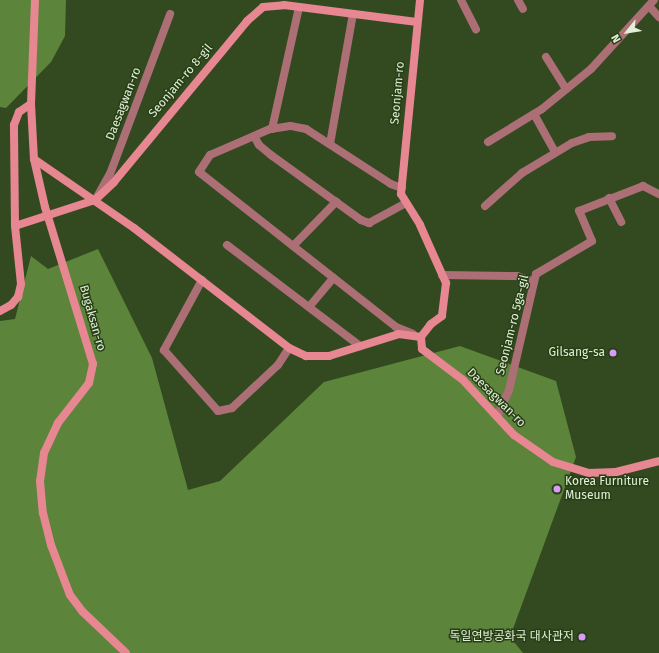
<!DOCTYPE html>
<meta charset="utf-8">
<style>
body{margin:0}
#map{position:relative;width:659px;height:653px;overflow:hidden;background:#334a21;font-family:"Fira Sans","Noto Sans KR",sans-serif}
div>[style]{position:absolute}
.forest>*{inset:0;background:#5c853b}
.street>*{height:8px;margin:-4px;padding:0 4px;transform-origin:4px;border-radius:4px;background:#ad6f76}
.secondary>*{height:8px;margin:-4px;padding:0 4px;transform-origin:4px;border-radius:4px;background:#e78792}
.dots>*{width:11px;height:11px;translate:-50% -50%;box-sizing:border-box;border:2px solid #283f16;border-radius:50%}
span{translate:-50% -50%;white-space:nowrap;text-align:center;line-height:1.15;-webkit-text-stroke:3px #283f16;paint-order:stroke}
.street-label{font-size:12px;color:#e1efd8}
.poi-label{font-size:12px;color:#e1efd8}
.right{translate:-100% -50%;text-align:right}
.left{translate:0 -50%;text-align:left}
.north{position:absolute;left:607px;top:12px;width:40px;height:40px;-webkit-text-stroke:3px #283f16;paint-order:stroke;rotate:240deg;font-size:11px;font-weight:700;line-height:16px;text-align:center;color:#e1efd8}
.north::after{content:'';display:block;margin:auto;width:14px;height:18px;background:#e1efd8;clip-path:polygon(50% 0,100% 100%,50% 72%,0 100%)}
</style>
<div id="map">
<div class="forest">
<i style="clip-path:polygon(0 0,66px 0,65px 36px,51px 62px,6px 108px,0 107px)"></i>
<i style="clip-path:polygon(98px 249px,152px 358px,188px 490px,220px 481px,324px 382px,460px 346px,556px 381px,576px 457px,510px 637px,523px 653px,0 653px,0 321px,15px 319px,31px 256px,48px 269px)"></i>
</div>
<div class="street">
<i style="left:461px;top:0;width:33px;rotate:63deg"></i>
<i style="left:518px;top:0;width:10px;rotate:61deg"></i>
<i style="left:649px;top:6px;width:15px;rotate:48deg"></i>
<i style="left:546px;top:57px;width:38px;rotate:58deg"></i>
<i style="left:534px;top:114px;width:43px;rotate:61.1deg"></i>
<i style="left:272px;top:129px;width:125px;rotate:-77.5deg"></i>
<i style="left:254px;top:136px;width:10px;rotate:61deg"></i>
<i style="left:259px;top:145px;width:16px;rotate:40deg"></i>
<i style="left:271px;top:155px;width:111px;rotate:35.8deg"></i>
<i style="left:361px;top:220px;width:9px;rotate:21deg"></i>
<i style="left:369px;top:223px;width:42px;rotate:-28.4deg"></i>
<i style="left:488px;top:142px;width:63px;rotate:-31.4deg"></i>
<i style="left:542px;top:109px;width:63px;rotate:-39.2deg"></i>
<i style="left:591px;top:69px;width:93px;rotate:-47.6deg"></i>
<i style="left:330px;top:144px;width:132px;rotate:-80deg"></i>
<i style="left:402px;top:188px;width:12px;rotate:-160deg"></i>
<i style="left:391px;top:184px;width:101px;rotate:-147.1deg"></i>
<i style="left:306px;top:129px;width:16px;rotate:-169deg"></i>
<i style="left:290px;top:126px;width:20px;rotate:171deg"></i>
<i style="left:270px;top:129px;width:65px;rotate:156.6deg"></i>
<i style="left:210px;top:155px;width:20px;rotate:123deg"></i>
<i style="left:199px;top:172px;width:251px;rotate:38.2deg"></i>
<i style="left:396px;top:327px;width:18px;rotate:22deg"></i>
<i style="left:97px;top:197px;width:26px;rotate:-61deg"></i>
<i style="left:110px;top:174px;width:171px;rotate:-69.4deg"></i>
<i style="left:609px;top:198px;width:27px;rotate:63deg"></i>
<i style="left:485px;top:206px;width:50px;rotate:-41.7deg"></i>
<i style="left:522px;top:173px;width:58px;rotate:-31deg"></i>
<i style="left:572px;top:143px;width:18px;rotate:-19deg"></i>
<i style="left:589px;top:137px;width:23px;rotate:-2deg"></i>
<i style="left:227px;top:245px;width:167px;rotate:37.2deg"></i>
<i style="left:293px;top:246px;width:62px;rotate:-45.7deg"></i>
<i style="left:442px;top:275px;width:75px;rotate:0.8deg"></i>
<i style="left:517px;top:276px;width:18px;rotate:19deg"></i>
<i style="left:202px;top:280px;width:80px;rotate:118.5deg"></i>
<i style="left:164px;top:350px;width:81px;rotate:48.5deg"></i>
<i style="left:218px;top:411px;width:14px;rotate:-12deg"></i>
<i style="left:232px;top:408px;width:63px;rotate:-43.1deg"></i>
<i style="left:278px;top:365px;width:20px;rotate:-57deg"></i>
<i style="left:309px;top:307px;width:38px;rotate:-50deg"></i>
<i style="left:497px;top:417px;width:30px;rotate:-66deg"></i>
<i style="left:509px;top:390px;width:119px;rotate:-76.9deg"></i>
<i style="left:536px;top:274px;width:65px;rotate:-30.5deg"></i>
<i style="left:592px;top:241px;width:33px;rotate:-113deg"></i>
<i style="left:579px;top:211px;width:69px;rotate:-21.3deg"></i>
<i style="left:643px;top:186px;width:18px;rotate:27deg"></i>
</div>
<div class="secondary">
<i style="left:35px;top:0;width:104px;rotate:92.2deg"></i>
<i style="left:31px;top:104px;width:55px;rotate:86.9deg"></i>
<i style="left:34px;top:159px;width:49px;rotate:77.1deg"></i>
<i style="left:45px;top:207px;width:164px;rotate:73deg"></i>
<i style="left:93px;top:364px;width:19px;rotate:102deg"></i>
<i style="left:89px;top:383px;width:51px;rotate:127.8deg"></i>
<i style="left:58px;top:423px;width:33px;rotate:115deg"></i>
<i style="left:44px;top:453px;width:28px;rotate:98deg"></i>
<i style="left:40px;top:481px;width:32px;rotate:85deg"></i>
<i style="left:43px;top:513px;width:33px;rotate:76deg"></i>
<i style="left:51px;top:545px;width:53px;rotate:69.2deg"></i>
<i style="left:70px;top:595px;width:21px;rotate:53deg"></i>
<i style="left:83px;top:612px;width:59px;rotate:43.6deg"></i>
<i style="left:420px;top:0;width:195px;rotate:95.6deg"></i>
<i style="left:401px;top:194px;width:36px;rotate:58deg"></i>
<i style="left:420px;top:225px;width:64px;rotate:65.9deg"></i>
<i style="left:446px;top:283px;width:33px;rotate:97deg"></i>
<i style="left:442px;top:316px;width:14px;rotate:144deg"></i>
<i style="left:431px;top:324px;width:16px;rotate:128deg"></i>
<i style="left:34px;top:159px;width:121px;rotate:34.6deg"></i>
<i style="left:134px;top:228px;width:196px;rotate:37.7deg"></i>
<i style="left:289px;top:348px;width:19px;rotate:25deg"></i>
<i style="left:306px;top:356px;width:23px"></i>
<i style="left:329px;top:356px;width:73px;rotate:-17.4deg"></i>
<i style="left:399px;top:334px;width:22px;rotate:8deg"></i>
<i style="left:421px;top:337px;width:12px;rotate:85deg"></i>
<i style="left:422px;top:349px;width:51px;rotate:37.1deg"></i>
<i style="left:463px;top:380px;width:75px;rotate:47.2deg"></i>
<i style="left:514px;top:435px;width:47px;rotate:34.7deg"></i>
<i style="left:553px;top:462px;width:37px;rotate:17deg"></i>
<i style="left:588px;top:473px;width:28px;rotate:-2deg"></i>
<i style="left:616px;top:472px;width:44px;rotate:-14.3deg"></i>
<i style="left:15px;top:226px;width:84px;rotate:-18deg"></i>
<i style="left:95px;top:200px;width:26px;rotate:-43deg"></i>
<i style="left:114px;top:182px;width:209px;rotate:-50.4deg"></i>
<i style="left:247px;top:21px;width:21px;rotate:-41deg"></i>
<i style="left:263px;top:7px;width:21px;rotate:-5deg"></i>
<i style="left:284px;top:5px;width:134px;rotate:7.3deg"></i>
<i style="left:0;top:311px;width:13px;rotate:-29deg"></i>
<i style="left:11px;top:305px;width:11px;rotate:-49deg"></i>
<i style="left:18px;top:297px;width:13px;rotate:-77deg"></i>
<i style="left:21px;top:284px;width:58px;rotate:-95.9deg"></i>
<i style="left:15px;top:226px;width:101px;rotate:-90.6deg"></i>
<i style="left:14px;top:125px;width:14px;rotate:-69deg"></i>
<i style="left:19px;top:112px;width:14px;rotate:-34deg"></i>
</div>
<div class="dots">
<i style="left:613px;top:353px;background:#d89bf8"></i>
<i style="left:557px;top:489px;background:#d89bf8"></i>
<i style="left:582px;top:637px;background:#d89bf8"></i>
</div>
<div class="street-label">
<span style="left:181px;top:81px;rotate:-50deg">Seonjam-ro 8-gil</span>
<span style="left:398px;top:93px;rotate:-85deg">Seonjam-ro</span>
<span style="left:124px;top:104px;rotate:-69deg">Daesagwan-ro</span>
<span style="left:92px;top:318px;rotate:74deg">Bugaksan-ro</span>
<span style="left:513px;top:325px;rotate:-76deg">Seonjam-ro 5ga-gil</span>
<span style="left:496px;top:398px;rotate:45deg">Daesagwan-ro</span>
</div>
<div class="poi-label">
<span class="right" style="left:605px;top:353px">Gilsang-sa</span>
<span class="left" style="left:565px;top:489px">Korea Furniture<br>Museum</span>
<span class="right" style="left:574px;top:637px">독일연방공화국 대사관저</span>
</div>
<div class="north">N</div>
</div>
